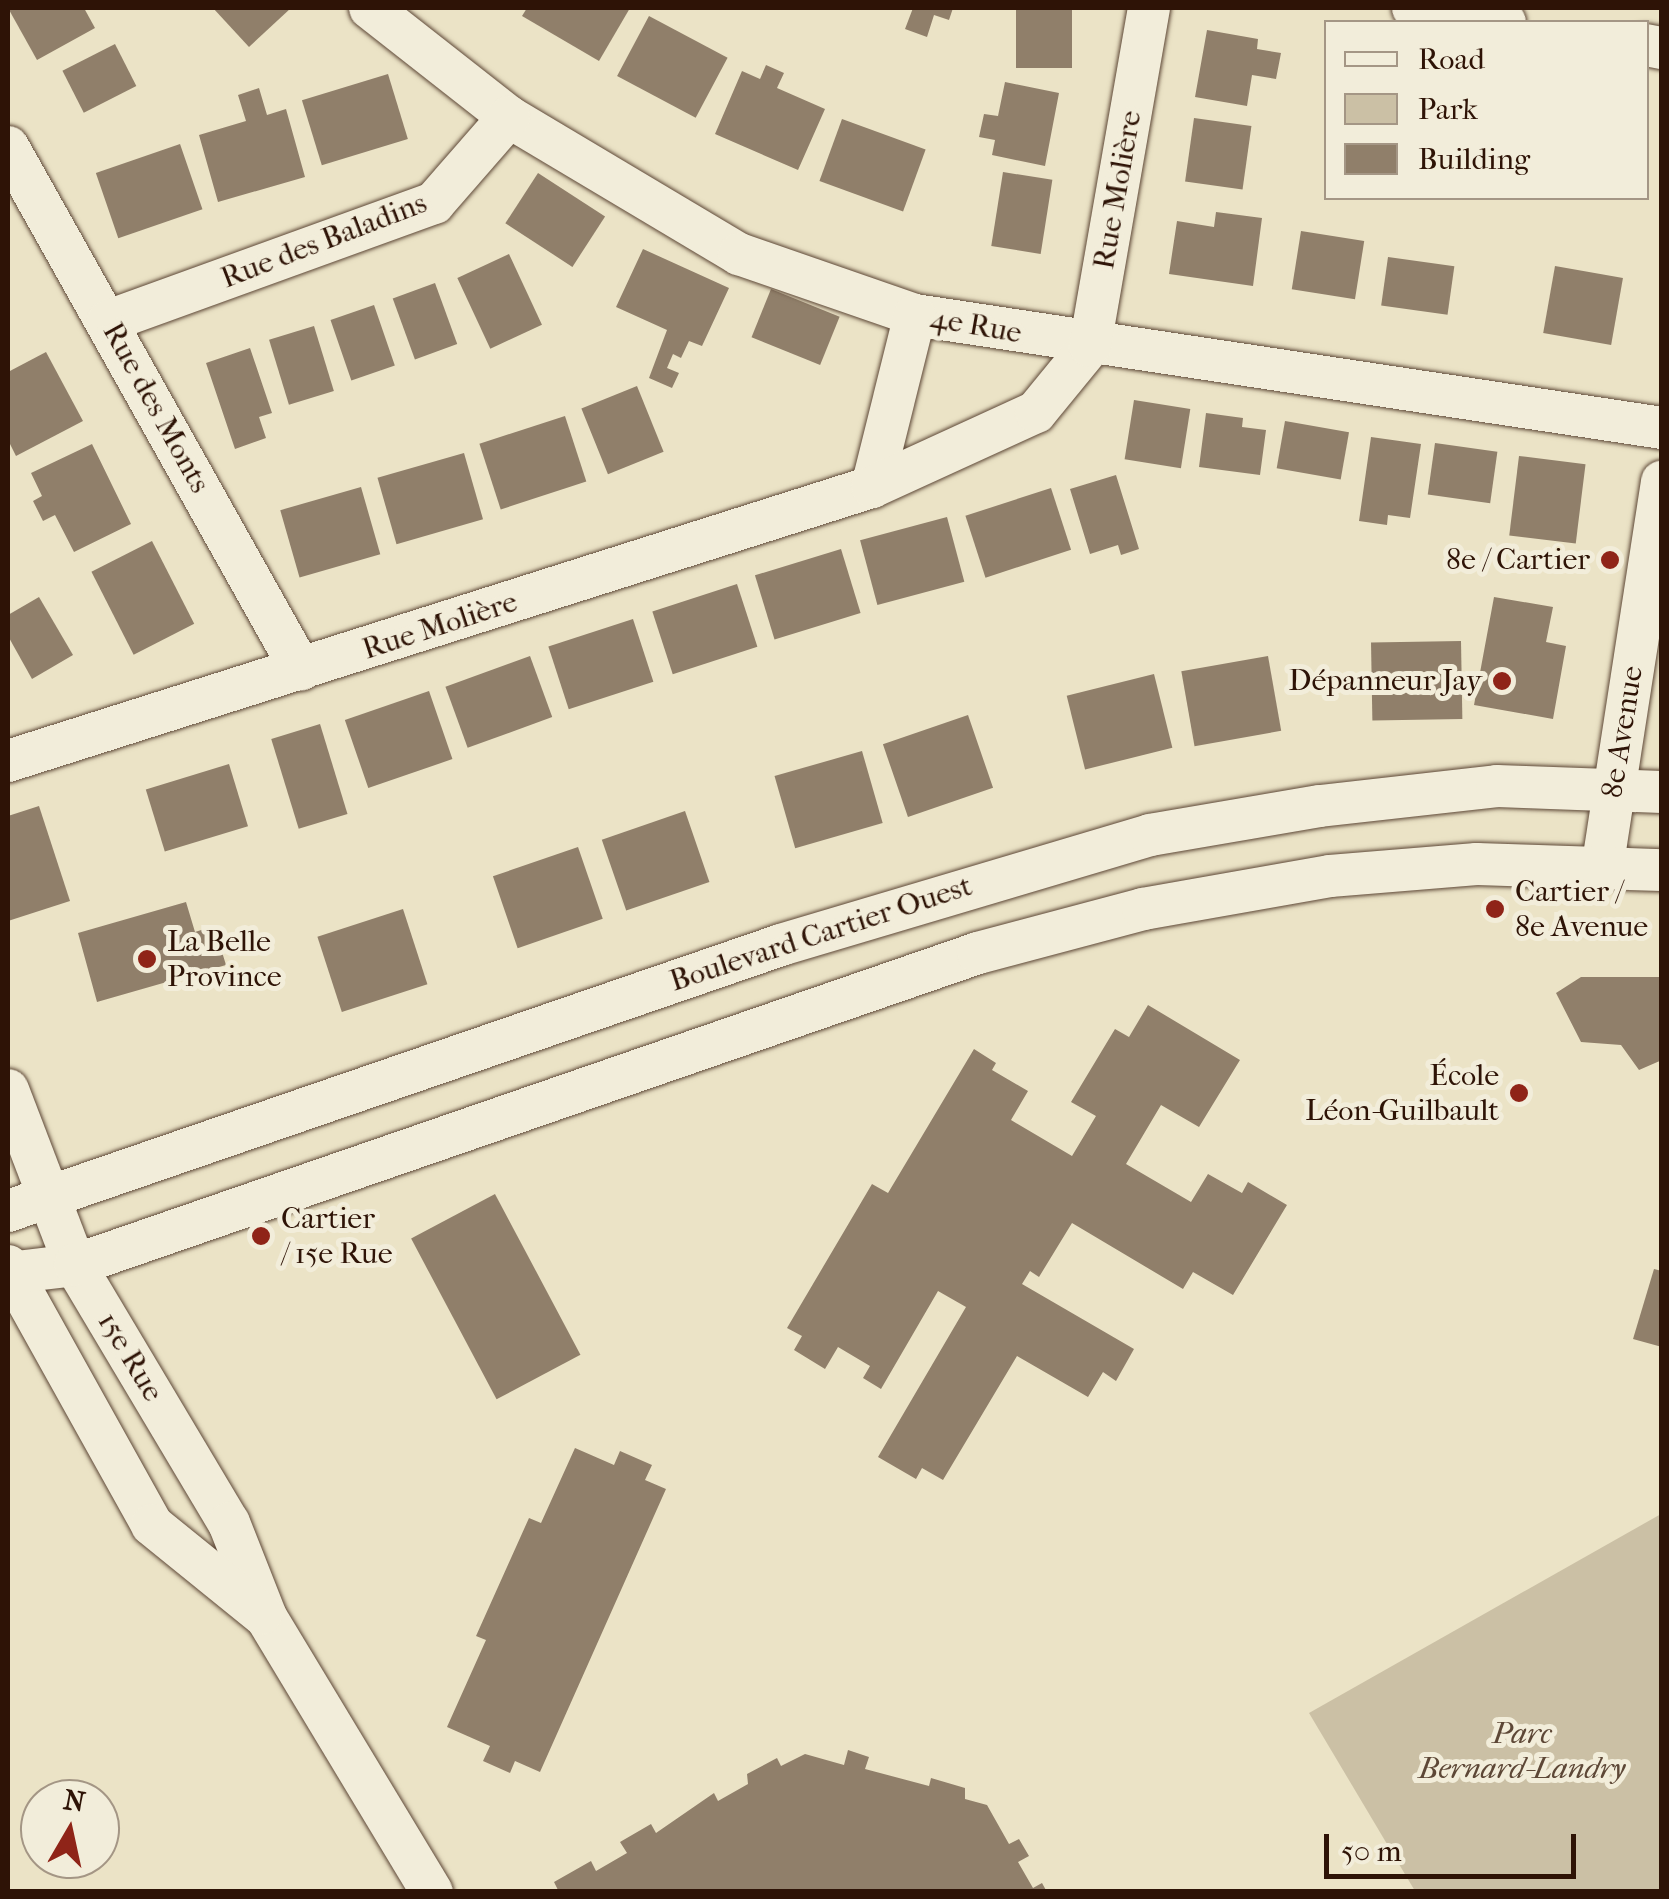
<!DOCTYPE html>
<meta charset="utf-8">
<style>
body{margin:0}
#map{position:relative;width:1669px;height:1899px;overflow:hidden;background:#ebe3c6;font-family:"IM FELL French Canon",serif}
div>[style]{position:absolute}
.green>*{inset:0;background:#cbc0a5}
.building>*{inset:0;background:#907f6a;transform-origin:0 0}
.roads{filter:drop-shadow(0 0 2px #5d4736) drop-shadow(0 0 2px #5d4736)}
.minor>*{height:42px;margin:-21px;padding:0 21px;transform-origin:21px;border-radius:21px;background:#f2edda}
.dots>*{width:28px;height:28px;translate:-50% -50%;box-sizing:border-box;border:5px solid #f2edda;border-radius:50%}
span{translate:-50% -50%;white-space:nowrap;text-align:center;line-height:1.15;-webkit-text-stroke:10px #f2edda;paint-order:stroke}
.street-label{font-size:30px;color:#2e1306}
.poi-label{font-size:30px;color:#2e1306}
.right{translate:-100% -50%;text-align:right}
.left{translate:0 -50%;text-align:left}
.park-label{font-size:30px;color:#5d4736;font-style:italic}
.frame{position:absolute;inset:0;border:10px solid #2e1306;pointer-events:none}
.legend{position:absolute;left:1324px;top:20px;width:325px;height:180px;box-sizing:border-box;background:#f2edda;border:2px solid #a49685;margin:0;padding:12px 18px;list-style:none;font-size:30px;color:#2e1306}
.legend li{display:flex;align-items:center;gap:20px;height:50px}
.legend b{width:50px;border:2px solid #a49685}
.north{position:absolute;left:20px;top:1779px;width:100px;height:100px;box-sizing:border-box;background:#f2edda;border:2px solid #a49685;border-radius:50%;rotate:9deg;font-size:28px;font-weight:700;line-height:40px;text-align:center;color:#2e1306}
.north::after{content:'';display:block;margin:auto;width:35px;height:45px;background:#8f2418;clip-path:polygon(50% 0,100% 100%,50% 72%,0 100%)}
.scale{position:absolute;left:1324px;top:1834px;width:252px;height:45px;box-sizing:border-box;border:5px solid #2e1306;border-top:0;padding-left:12px;font-size:30px;line-height:35px;white-space:nowrap;color:#2e1306;-webkit-text-stroke:8px #f2edda;paint-order:stroke}
</style>
<div id="map">
<div class="green">
<i style="clip-path:polygon(1661px 1514px,1661px 1891px,1415px 1891px,1309px 1713px)"></i>
</div>
<div class="building">
<i style="clip-path:polygon(8px 8px,84px 8px,95px 28px,37px 60px)"></i>
<i style="clip-path:polygon(213px 8px,291px 8px,249px 47px)"></i>
<i style="clip-path:polygon(527px 8px,630px 8px,599px 61px,522px 16px)"></i>
<i style="clip-path:polygon(913px 8px,953px 8px,949px 20px,934px 15px,927px 37px,905px 29px)"></i>
<i style="left:1016px;top:8px;width:56px;height:60px"></i>
<i style="left:649px;top:16px;width:89px;height:68px;rotate:28deg"></i>
<i style="clip-path:polygon(1207px 30px,1258px 39px,1257px 49px,1281px 53px,1276px 79px,1252px 75px,1247px 106px,1195px 97px)"></i>
<i style="left:115px;top:44px;width:47px;height:59px;rotate:63deg"></i>
<i style="clip-path:polygon(766px 65px,784px 73px,777px 88px,825px 109px,798px 170px,715px 134px,742px 71px,760px 79px)"></i>
<i style="left:388px;top:74px;width:68px;height:90px;rotate:73deg"></i>
<i style="clip-path:polygon(1005px 82px,1059px 93px,1045px 166px,992px 155px,995px 140px,979px 137px,984px 114px,998px 116px)"></i>
<i style="clip-path:polygon(259px 88px,267px 115px,286px 109px,305px 177px,218px 202px,199px 135px,246px 121px,238px 95px)"></i>
<i style="left:1194px;top:118px;width:58px;height:64px;rotate:8deg"></i>
<i style="left:842px;top:119px;width:89px;height:66px;rotate:20deg"></i>
<i style="left:180px;top:144px;width:69px;height:89px;rotate:71deg"></i>
<i style="left:1003px;top:172px;width:50px;height:75px;rotate:9deg"></i>
<i style="left:538px;top:173px;width:80px;height:60px;rotate:33deg"></i>
<i style="clip-path:polygon(1216px 212px,1262px 218px,1253px 286px,1169px 274px,1177px 221px,1214px 227px)"></i>
<i style="left:1301px;top:231px;width:64px;height:59px;rotate:9deg"></i>
<i style="clip-path:polygon(643px 249px,729px 288px,702px 346px,689px 341px,681px 358px,673px 354px,667px 368px,679px 373px,672px 388px,649px 378px,667px 330px,616px 307px)"></i>
<i style="left:509px;top:254px;width:78px;height:57px;rotate:65deg"></i>
<i style="left:1388px;top:257px;width:67px;height:49px;rotate:8deg"></i>
<i style="left:1555px;top:266px;width:69px;height:68px;rotate:10deg"></i>
<i style="left:435px;top:283px;width:65px;height:45px;rotate:70deg"></i>
<i style="left:771px;top:289px;width:74px;height:52px;rotate:22deg"></i>
<i style="left:374px;top:305px;width:64px;height:46px;rotate:71deg"></i>
<i style="left:314px;top:326px;width:68px;height:47px;rotate:73deg"></i>
<i style="clip-path:polygon(250px 348px,272px 413px,259px 417px,266px 438px,235px 449px,206px 363px)"></i>
<i style="clip-path:polygon(46px 352px,83px 421px,16px 456px,8px 440px,8px 372px)"></i>
<i style="left:637px;top:386px;width:71px;height:60px;rotate:68deg"></i>
<i style="left:1134px;top:400px;width:57px;height:60px;rotate:9deg"></i>
<i style="clip-path:polygon(1206px 413px,1243px 418px,1242px 427px,1266px 430px,1260px 475px,1199px 467px)"></i>
<i style="left:565px;top:416px;width:69px;height:90px;rotate:72deg"></i>
<i style="left:1285px;top:421px;width:65px;height:48px;rotate:10deg"></i>
<i style="clip-path:polygon(1371px 437px,1421px 444px,1410px 518px,1388px 515px,1387px 525px,1359px 521px)"></i>
<i style="left:1435px;top:443px;width:63px;height:52px;rotate:8deg"></i>
<i style="clip-path:polygon(92px 444px,131px 524px,74px 552px,55px 515px,43px 521px,33px 501px,42px 496px,31px 473px)"></i>
<i style="left:464px;top:453px;width:69px;height:90px;rotate:74deg"></i>
<i style="left:1519px;top:456px;width:67px;height:80px;rotate:7deg"></i>
<i style="clip-path:polygon(1116px 475px,1139px 549px,1121px 555px,1118px 545px,1090px 554px,1070px 489px)"></i>
<i style="left:361px;top:487px;width:70px;height:84px;rotate:74deg"></i>
<i style="left:1051px;top:488px;width:65px;height:90px;rotate:72deg"></i>
<i style="left:947px;top:517px;width:67px;height:90px;rotate:75deg"></i>
<i style="left:152px;top:541px;width:93px;height:68px;rotate:63deg"></i>
<i style="left:841px;top:549px;width:67px;height:90px;rotate:73deg"></i>
<i style="left:737px;top:584px;width:66px;height:89px;rotate:72deg"></i>
<i style="clip-path:polygon(39px 597px,73px 655px,32px 679px,8px 636px,8px 615px)"></i>
<i style="clip-path:polygon(1494px 597px,1553px 607px,1546px 642px,1566px 646px,1553px 719px,1474px 705px)"></i>
<i style="left:633px;top:619px;width:66px;height:89px;rotate:72deg"></i>
<i style="left:1461px;top:641px;width:78px;height:90px;rotate:89deg"></i>
<i style="left:530px;top:656px;width:65px;height:90px;rotate:70deg"></i>
<i style="left:1268px;top:656px;width:76px;height:88px;rotate:80deg"></i>
<i style="left:1154px;top:674px;width:76px;height:90px;rotate:76deg"></i>
<i style="left:429px;top:691px;width:72px;height:89px;rotate:71deg"></i>
<i style="left:968px;top:715px;width:77px;height:90px;rotate:71deg"></i>
<i style="left:320px;top:724px;width:94px;height:51px;rotate:73deg"></i>
<i style="left:862px;top:751px;width:75px;height:91px;rotate:74deg"></i>
<i style="left:229px;top:764px;width:65px;height:87px;rotate:73deg"></i>
<i style="clip-path:polygon(39px 806px,70px 901px,8px 921px,8px 816px)"></i>
<i style="left:685px;top:811px;width:75px;height:88px;rotate:71deg"></i>
<i style="left:578px;top:847px;width:76px;height:90px;rotate:71deg"></i>
<i style="clip-path:polygon(186px 902px,195px 932px,214px 926px,226px 965px,97px 1002px,78px 933px)"></i>
<i style="left:403px;top:909px;width:79px;height:90px;rotate:72deg"></i>
<i style="clip-path:polygon(1581px 977px,1662px 977px,1662px 1060px,1639px 1070px,1621px 1045px,1581px 1042px,1556px 993px)"></i>
<i style="clip-path:polygon(1148px 1005px,1240px 1060px,1199px 1127px,1161px 1105px,1126px 1164px,1191px 1202px,1208px 1174px,1242px 1193px,1248px 1182px,1287px 1205px,1233px 1295px,1193px 1272px,1183px 1289px,1072px 1223px,1039px 1277px,1030px 1271px,1022px 1284px,1134px 1349px,1116px 1381px,1103px 1372px,1088px 1397px,1017px 1356px,943px 1480px,922px 1468px,916px 1479px,878px 1457px,966px 1307px,938px 1291px,881px 1389px,863px 1378px,870px 1366px,838px 1347px,825px 1369px,794px 1350px,802px 1336px,787px 1328px,872px 1184px,888px 1193px,974px 1049px,996px 1063px,992px 1070px,1028px 1091px,1011px 1120px,1072px 1156px,1096px 1116px,1071px 1102px,1115px 1029px,1129px 1037px)"></i>
<i style="left:495px;top:1194px;width:182px;height:95px;rotate:62deg"></i>
<i style="clip-path:polygon(1654px 1269px,1662px 1271px,1662px 1347px,1633px 1339px)"></i>
<i style="clip-path:polygon(575px 1448px,614px 1465px,620px 1451px,652px 1465px,645px 1480px,666px 1489px,540px 1772px,515px 1761px,510px 1773px,483px 1761px,490px 1746px,447px 1727px,486px 1640px,476px 1636px,529px 1518px,541px 1523px)"></i>
<i style="clip-path:polygon(848px 1750px,869px 1757px,865px 1769px,929px 1786px,931px 1778px,965px 1788px,965px 1799px,987px 1805px,1009px 1844px,1019px 1839px,1029px 1856px,1018px 1862px,1033px 1888px,1042px 1883px,1047px 1892px,559px 1892px,554px 1882px,591px 1861px,596px 1871px,627px 1853px,620px 1842px,651px 1824px,656px 1833px,714px 1793px,718px 1801px,748px 1784px,747px 1774px,777px 1758px,781px 1766px,805px 1754px,844px 1765px)"></i>
</div>
<div class="roads">
<div class="minor">
<i style="left:370px;top:8px;width:177px;rotate:38.1deg"></i>
<i style="left:509px;top:117px;width:268px;rotate:30.8deg"></i>
<i style="left:739px;top:254px;width:186px;rotate:19.1deg"></i>
<i style="left:915px;top:315px;width:755px;rotate:8.6deg"></i>
<i style="left:1413px;top:8px;width:93px;rotate:8.7deg"></i>
<i style="left:1646px;top:45px;width:16px;rotate:11deg"></i>
<i style="left:8px;top:147px;width:599px;rotate:60.74deg"></i>
<i style="left:108px;top:321px;width:347px;rotate:-19.9deg"></i>
<i style="left:434px;top:203px;width:114px;rotate:-48.9deg"></i>
<i style="left:872px;top:487px;width:177px;rotate:-76deg"></i>
<i style="left:8px;top:761px;width:906px;rotate:-17.6deg"></i>
<i style="left:872px;top:487px;width:180px;rotate:-24.6deg"></i>
<i style="left:1036px;top:412px;width:85px;rotate:-50.7deg"></i>
<i style="left:1090px;top:346px;width:343px;rotate:-80.1deg"></i>
<i style="left:1603px;top:863px;width:386px;rotate:-81.2deg"></i>
<i style="left:8px;top:1090px;width:187px;rotate:69.1deg"></i>
<i style="left:75px;top:1265px;width:300px;rotate:59.2deg"></i>
<i style="left:229px;top:1523px;width:101px;rotate:68.5deg"></i>
<i style="left:266px;top:1617px;width:321px;rotate:58.9deg"></i>
<i style="left:8px;top:1211px;width:817px;rotate:-18.99deg"></i>
<i style="left:781px;top:945px;width:385px;rotate:-16.6deg"></i>
<i style="left:1150px;top:835px;width:172px;rotate:-9.7deg"></i>
<i style="left:1320px;top:806px;width:178px;rotate:-6.4deg"></i>
<i style="left:1497px;top:786px;width:165px;rotate:2.1deg"></i>
<i style="left:8px;top:1266px;width:296px;rotate:60.9deg"></i>
<i style="left:152px;top:1525px;width:141px;rotate:39deg"></i>
<i style="left:8px;top:1273px;width:67px;rotate:-6.8deg"></i>
<i style="left:75px;top:1265px;width:955px;rotate:-19.06deg"></i>
<i style="left:978px;top:953px;width:171px;rotate:-14.9deg"></i>
<i style="left:1143px;top:909px;width:190px;rotate:-10deg"></i>
<i style="left:1330px;top:876px;width:147px;rotate:-4.7deg"></i>
<i style="left:1477px;top:864px;width:185px;rotate:1.9deg"></i>
</div>
</div>
<div class="dots">
<i style="left:1610px;top:560px;background:#8f2418"></i>
<i style="left:1502px;top:681px;background:#8f2418"></i>
<i style="left:1495px;top:909px;background:#8f2418"></i>
<i style="left:147px;top:959px;background:#8f2418"></i>
<i style="left:1519px;top:1093px;background:#8f2418"></i>
<i style="left:261px;top:1236px;background:#8f2418"></i>
</div>
<div class="street-label">
<span style="left:1118px;top:190px;rotate:-80deg">Rue Molière</span>
<span style="left:324px;top:241px;rotate:-21deg">Rue des Baladins</span>
<span style="left:976px;top:326px;rotate:10deg">4e Rue</span>
<span style="left:156px;top:408px;rotate:61deg">Rue des Monts</span>
<span style="left:440px;top:626px;rotate:-18deg">Rue Molière</span>
<span style="left:1623px;top:732px;rotate:-81deg">8e Avenue</span>
<span style="left:821px;top:934px;rotate:-18deg">Boulevard Cartier Ouest</span>
<span style="left:130px;top:1357px;rotate:59deg">15e Rue</span>
</div>
<div class="poi-label">
<span class="right" style="left:1590px;top:560px">8e / Cartier</span>
<span class="right" style="left:1482px;top:681px">Dépanneur Jay</span>
<span class="left" style="left:1515px;top:909px">Cartier /<br>8e Avenue</span>
<span class="left" style="left:167px;top:959px">La Belle<br>Province</span>
<span class="right" style="left:1499px;top:1093px">École<br>Léon-Guilbault</span>
<span class="left" style="left:281px;top:1236px">Cartier<br>/ 15e Rue</span>
</div>
<div class="park-label">
<span style="left:1522px;top:1751px">Parc<br>Bernard-Landry</span>
</div>
<div class="frame"></div>
<ul class="legend">
<li><b style="height:12px;background:#f2edda"></b>Road</li>
<li><b style="height:28px;background:#cbc0a5"></b>Park</li>
<li><b style="height:28px;background:#907f6a"></b>Building</li>
</ul>
<div class="north">N</div>
<div class="scale">50 m</div>
</div>
